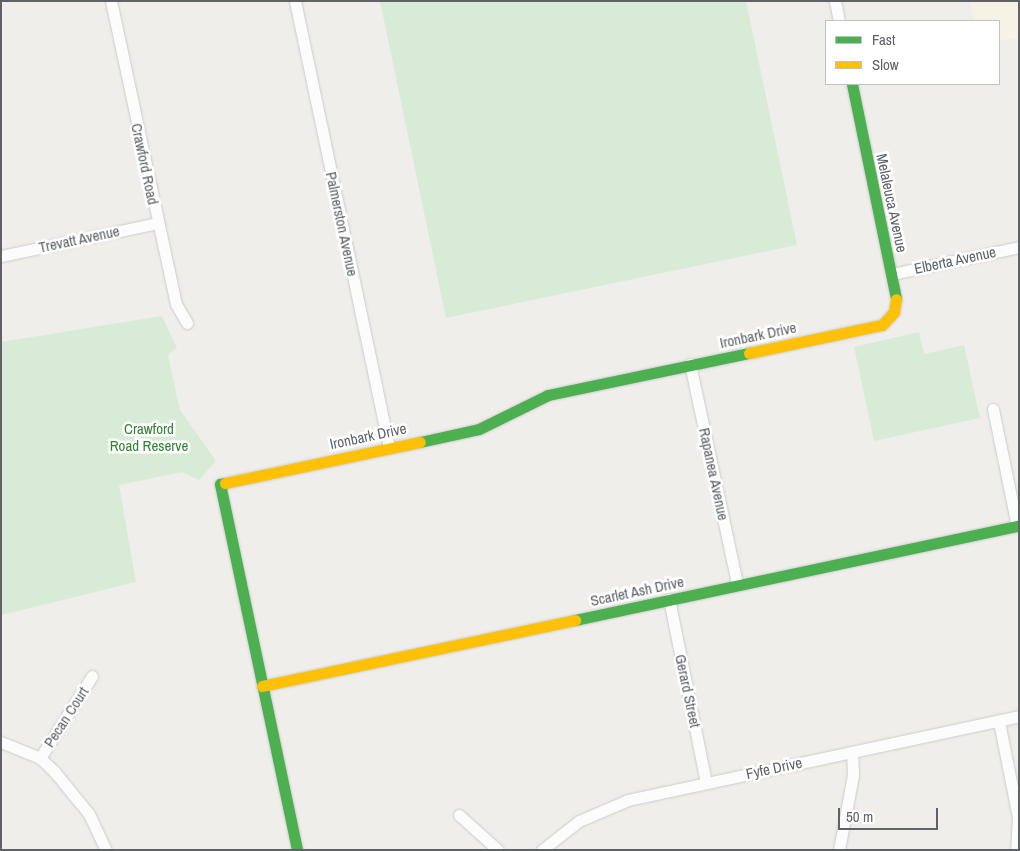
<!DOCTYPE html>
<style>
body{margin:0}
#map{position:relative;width:1020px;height:851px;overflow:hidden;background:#efeeea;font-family:"Archivo Narrow",sans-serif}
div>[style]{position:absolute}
.commercial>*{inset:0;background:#f7f3e4}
.green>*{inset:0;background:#d8ebd6}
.roads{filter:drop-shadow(0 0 1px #cbcccc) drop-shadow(0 0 1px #cbcccc)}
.street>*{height:11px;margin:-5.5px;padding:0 5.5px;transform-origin:5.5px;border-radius:5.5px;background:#fdfcfc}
.fast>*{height:11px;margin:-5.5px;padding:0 5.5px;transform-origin:5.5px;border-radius:5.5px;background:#4caf50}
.slow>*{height:11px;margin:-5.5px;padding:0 5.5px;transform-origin:5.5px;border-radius:5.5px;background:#ffc107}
span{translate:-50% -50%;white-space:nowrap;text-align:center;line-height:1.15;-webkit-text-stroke:5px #fff;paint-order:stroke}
.street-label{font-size:15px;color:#5f6368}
.park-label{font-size:15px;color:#348238}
.frame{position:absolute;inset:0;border:2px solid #5f6368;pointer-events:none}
.legend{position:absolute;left:825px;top:20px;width:175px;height:65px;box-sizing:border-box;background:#fff;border:1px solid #bfc1c3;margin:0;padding:6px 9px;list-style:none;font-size:15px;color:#5f6368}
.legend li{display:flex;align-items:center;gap:10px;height:25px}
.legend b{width:25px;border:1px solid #bfc1c3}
.scale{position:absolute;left:838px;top:808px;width:100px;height:22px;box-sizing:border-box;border:2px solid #5f6368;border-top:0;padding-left:6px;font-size:15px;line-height:18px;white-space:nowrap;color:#5f6368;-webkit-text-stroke:4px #fff;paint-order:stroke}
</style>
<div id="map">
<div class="commercial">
<i style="clip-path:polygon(970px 1px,1019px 1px,1019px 38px,999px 41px,999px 21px,974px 21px)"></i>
</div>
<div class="green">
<i style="clip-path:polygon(380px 1px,746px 1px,797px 245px,446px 318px)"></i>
<i style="clip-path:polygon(162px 316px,177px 348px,168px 355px,180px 410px,216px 461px,199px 480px,182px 472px,119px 485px,136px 582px,1px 615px,1px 342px)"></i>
<i style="clip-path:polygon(919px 332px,924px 354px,964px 345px,980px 418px,874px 441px,854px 347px)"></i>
</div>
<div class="roads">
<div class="street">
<i style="left:111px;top:1px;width:310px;rotate:77.9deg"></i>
<i style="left:176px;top:304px;width:22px;rotate:60deg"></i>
<i style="left:295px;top:1px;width:456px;rotate:78.1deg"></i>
<i style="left:835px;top:1px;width:20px;rotate:79deg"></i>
<i style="left:1px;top:256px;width:159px;rotate:-11.9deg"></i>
<i style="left:892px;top:274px;width:130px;rotate:-12deg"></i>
<i style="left:690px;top:364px;width:225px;rotate:77.9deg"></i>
<i style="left:993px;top:409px;width:119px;rotate:78.4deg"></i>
<i style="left:669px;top:599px;width:187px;rotate:78.6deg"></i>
<i style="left:999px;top:722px;width:97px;rotate:78.7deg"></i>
<i style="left:1018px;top:817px;width:33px;rotate:93deg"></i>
<i style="left:1px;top:742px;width:42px;rotate:22.3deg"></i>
<i style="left:40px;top:758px;width:19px;rotate:43deg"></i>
<i style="left:54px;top:771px;width:55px;rotate:50.9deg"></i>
<i style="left:89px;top:814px;width:40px;rotate:65deg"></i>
<i style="left:40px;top:758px;width:97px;rotate:-57.6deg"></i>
<i style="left:459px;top:815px;width:52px;rotate:41.9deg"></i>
<i style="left:542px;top:850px;width:47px;rotate:-38.1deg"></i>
<i style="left:579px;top:821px;width:53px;rotate:-23.2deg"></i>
<i style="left:628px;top:800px;width:400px;rotate:-12.1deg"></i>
<i style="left:839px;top:850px;width:76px;rotate:-79.4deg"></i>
<i style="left:853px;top:775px;width:23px;rotate:-92deg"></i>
</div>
<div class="fast">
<i style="left:852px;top:84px;width:219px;rotate:78.4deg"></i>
<i style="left:420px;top:442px;width:60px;rotate:-12.4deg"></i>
<i style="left:479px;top:429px;width:77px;rotate:-26.2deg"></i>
<i style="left:548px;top:395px;width:205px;rotate:-11.8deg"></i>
<i style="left:225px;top:483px;width:5px;rotate:169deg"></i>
<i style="left:220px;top:484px;width:374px;rotate:78.1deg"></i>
<i style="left:575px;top:620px;width:454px;rotate:-12deg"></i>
</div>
<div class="slow">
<i style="left:749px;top:353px;width:136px;rotate:-11.9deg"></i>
<i style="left:882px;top:325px;width:18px;rotate:-47deg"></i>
<i style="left:894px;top:312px;width:13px;rotate:-81deg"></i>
<i style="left:225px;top:483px;width:199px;rotate:-11.9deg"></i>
<i style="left:262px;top:686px;width:320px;rotate:-11.9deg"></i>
</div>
</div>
<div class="street-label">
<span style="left:145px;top:164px;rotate:78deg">Crawford Road</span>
<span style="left:892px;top:203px;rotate:78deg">Melaleuca Avenue</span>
<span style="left:342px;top:224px;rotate:78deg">Palmerston Avenue</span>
<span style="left:79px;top:239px;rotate:-12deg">Trevatt Avenue</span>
<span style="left:955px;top:260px;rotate:-12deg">Elberta Avenue</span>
<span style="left:758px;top:335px;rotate:-12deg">Ironbark Drive</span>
<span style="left:368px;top:436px;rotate:-12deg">Ironbark Drive</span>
<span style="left:714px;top:474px;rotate:78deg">Rapanea Avenue</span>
<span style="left:637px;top:591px;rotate:-12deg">Scarlet Ash Drive</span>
<span style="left:688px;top:691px;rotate:78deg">Gerard Street</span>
<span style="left:66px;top:717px;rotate:-57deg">Pecan Court</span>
<span style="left:774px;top:768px;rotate:-12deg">Fyfe Drive</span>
</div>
<div class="park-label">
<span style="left:149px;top:437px">Crawford<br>Road Reserve</span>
</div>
<div class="frame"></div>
<ul class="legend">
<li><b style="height:6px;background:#4caf50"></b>Fast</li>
<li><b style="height:6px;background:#ffc107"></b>Slow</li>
</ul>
<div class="scale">50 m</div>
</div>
